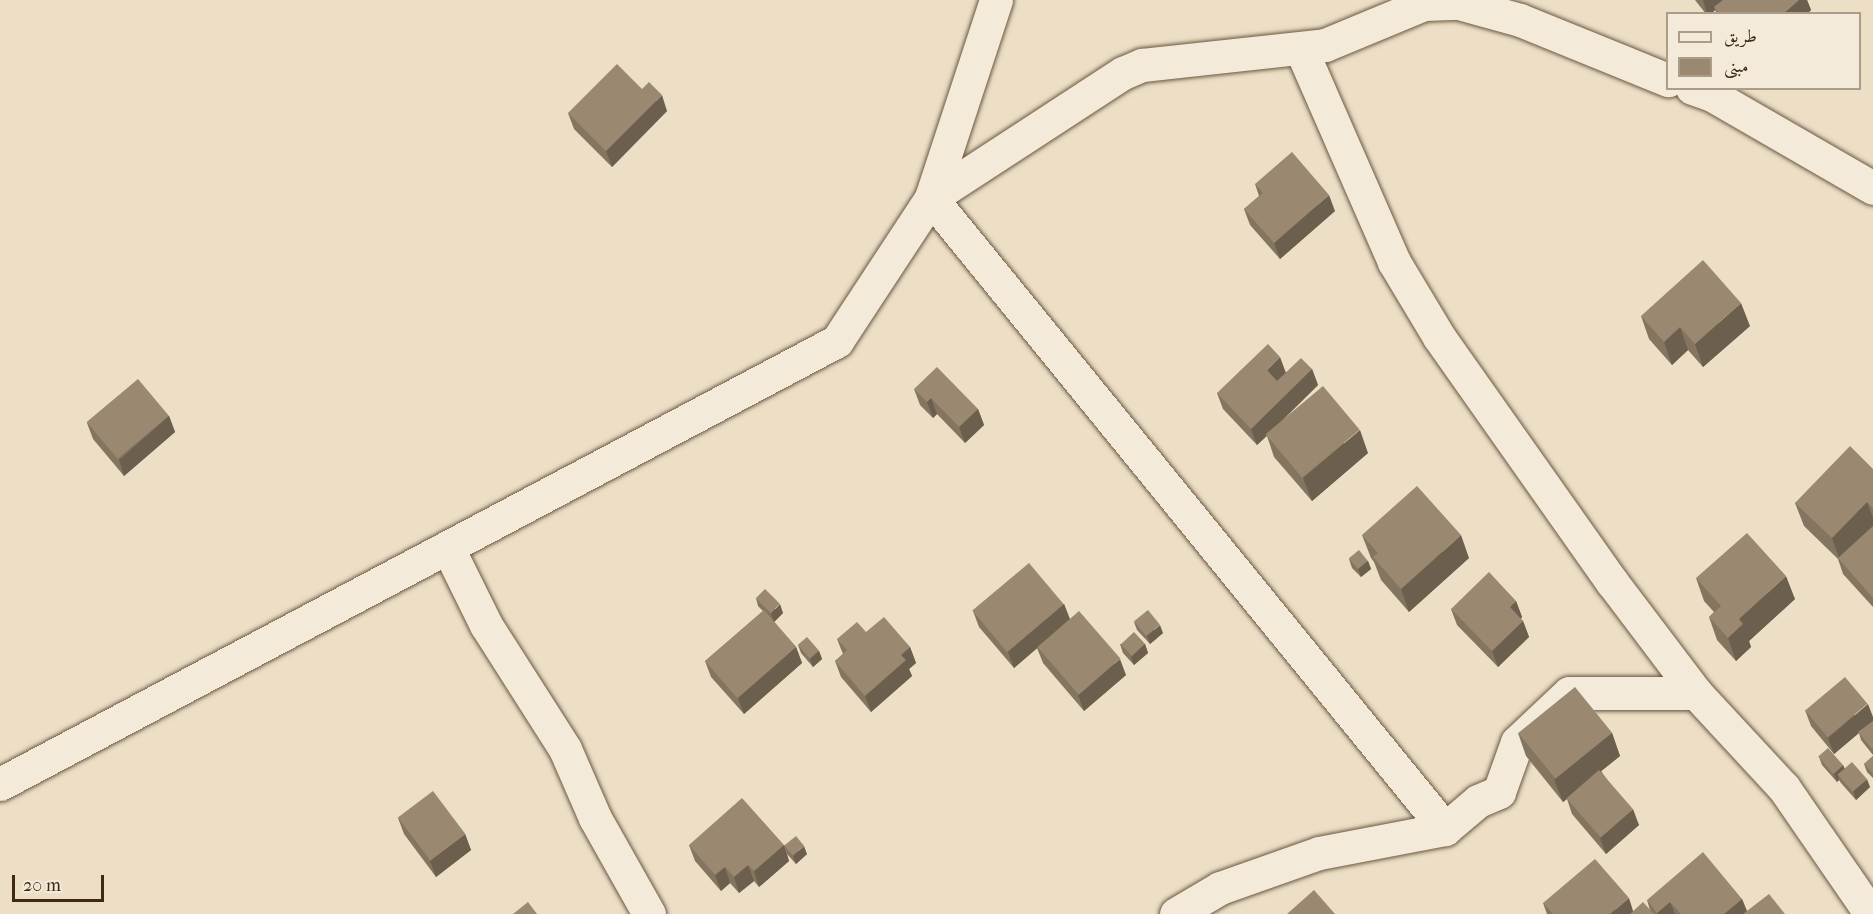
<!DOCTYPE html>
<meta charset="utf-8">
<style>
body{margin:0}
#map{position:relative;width:1873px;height:914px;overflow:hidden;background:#ecdfc6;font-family:"IM FELL French Canon",Amiri,serif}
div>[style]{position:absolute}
.roads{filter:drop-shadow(0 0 2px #6c5740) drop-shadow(0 0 2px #6c5740)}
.minor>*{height:33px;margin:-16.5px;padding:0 16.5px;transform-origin:16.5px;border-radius:16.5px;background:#f3eada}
.wall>*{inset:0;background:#847560}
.shaded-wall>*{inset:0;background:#6c5f4e}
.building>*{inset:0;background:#9a8870;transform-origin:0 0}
span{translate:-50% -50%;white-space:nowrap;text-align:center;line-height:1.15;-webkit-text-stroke:4.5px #f3eada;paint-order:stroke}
.legend{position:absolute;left:1666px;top:12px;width:195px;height:78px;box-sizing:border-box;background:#f3eada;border:2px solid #ac9d8a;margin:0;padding:8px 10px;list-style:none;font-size:18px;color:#412a13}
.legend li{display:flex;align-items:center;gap:12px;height:30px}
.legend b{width:30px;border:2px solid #ac9d8a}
.scale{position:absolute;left:12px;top:875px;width:92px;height:27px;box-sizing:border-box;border:3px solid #412a13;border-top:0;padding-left:8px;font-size:18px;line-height:21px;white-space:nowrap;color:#412a13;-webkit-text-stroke:4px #f3eada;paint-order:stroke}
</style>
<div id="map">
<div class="roads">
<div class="minor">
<i style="left:996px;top:0;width:208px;rotate:108.2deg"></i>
<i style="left:931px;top:198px;width:814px;rotate:50.83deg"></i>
<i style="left:1301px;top:49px;width:232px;rotate:66.4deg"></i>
<i style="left:1394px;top:262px;width:87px;rotate:59deg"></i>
<i style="left:1439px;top:337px;width:300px;rotate:54.8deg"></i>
<i style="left:1612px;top:582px;width:139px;rotate:52.9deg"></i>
<i style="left:1696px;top:693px;width:129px;rotate:47.2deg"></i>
<i style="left:1784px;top:788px;width:153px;rotate:55.4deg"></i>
<i style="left:1692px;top:88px;width:21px;rotate:19deg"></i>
<i style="left:1712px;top:95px;width:186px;rotate:30deg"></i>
<i style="left:448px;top:548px;width:86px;rotate:63.7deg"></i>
<i style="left:486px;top:625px;width:147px;rotate:57.5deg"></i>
<i style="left:565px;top:749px;width:75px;rotate:66.5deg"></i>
<i style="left:595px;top:818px;width:110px;rotate:60.6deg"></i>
<i style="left:0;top:784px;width:947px;rotate:-27.89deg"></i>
<i style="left:837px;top:341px;width:171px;rotate:-56.7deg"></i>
<i style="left:931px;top:198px;width:229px;rotate:-33.1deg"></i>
<i style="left:1123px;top:73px;width:21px;rotate:-23deg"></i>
<i style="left:1142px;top:65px;width:184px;rotate:-6.2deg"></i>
<i style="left:1325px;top:45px;width:107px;rotate:-22.5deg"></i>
<i style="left:1424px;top:4px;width:35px;rotate:-2deg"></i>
<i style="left:1459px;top:3px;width:63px;rotate:15.6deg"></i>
<i style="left:1520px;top:20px;width:160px;rotate:22.1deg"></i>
<i style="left:1176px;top:914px;width:51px;rotate:-30.6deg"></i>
<i style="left:1220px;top:888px;width:105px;rotate:-19.5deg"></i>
<i style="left:1319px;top:853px;width:128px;rotate:-10.8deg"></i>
<i style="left:1445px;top:829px;width:43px;rotate:-40.3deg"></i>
<i style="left:1478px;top:801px;width:23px;rotate:-23deg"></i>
<i style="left:1499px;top:792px;width:53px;rotate:-70.2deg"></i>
<i style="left:1517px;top:742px;width:71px;rotate:-43.3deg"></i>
<i style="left:1569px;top:693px;width:127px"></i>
</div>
</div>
<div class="wall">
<i style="clip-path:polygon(1695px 0,1807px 0,1811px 10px,1807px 14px,1717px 14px,1715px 10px,1711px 14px,1706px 14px)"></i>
<i style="clip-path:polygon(642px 89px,667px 111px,612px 167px,574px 129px,568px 113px)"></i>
<i style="clip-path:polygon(1255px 184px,1335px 211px,1280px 259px,1250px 225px,1244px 209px,1259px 196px)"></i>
<i style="clip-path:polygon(1641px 316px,1750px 326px,1703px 367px,1688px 350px,1672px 365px,1649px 339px)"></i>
<i style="clip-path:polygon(1312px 369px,1318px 385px,1284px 419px,1368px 453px,1312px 501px,1274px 457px,1267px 436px,1257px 445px,1223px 409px,1217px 393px,1286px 372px)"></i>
<i style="clip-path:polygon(914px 389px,978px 409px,984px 425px,965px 443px,937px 414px,933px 418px,920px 405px)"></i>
<i style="clip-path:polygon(169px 416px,175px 432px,124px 476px,93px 439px,87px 423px)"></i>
<i style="clip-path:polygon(1873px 469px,1873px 607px,1843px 574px,1838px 559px,1804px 526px,1795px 503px)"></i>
<i style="clip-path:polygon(1362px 535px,1469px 558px,1409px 612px,1381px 580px,1374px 562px,1371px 558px)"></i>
<i style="clip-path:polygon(1349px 559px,1368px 561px,1371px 569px,1361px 577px,1352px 568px)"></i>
<i style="clip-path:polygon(1696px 578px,1795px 599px,1749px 641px,1751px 647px,1736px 661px,1717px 640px,1709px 617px,1714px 612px,1704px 601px)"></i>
<i style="clip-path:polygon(756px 598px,783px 613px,774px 622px,796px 647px,802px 663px,744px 714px,711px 677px,705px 661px,763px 611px,758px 606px)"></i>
<i style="clip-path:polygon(1516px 601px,1522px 617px,1521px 619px,1523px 621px,1529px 637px,1498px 667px,1457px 625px,1451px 609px)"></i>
<i style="clip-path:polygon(1064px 604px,1070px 619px,1126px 675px,1084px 711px,1043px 663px,1037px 648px,1014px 668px,979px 627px,973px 611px)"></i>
<i style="clip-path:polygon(1134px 622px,1163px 633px,1150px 644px,1137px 630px)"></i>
<i style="clip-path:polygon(866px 632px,910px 647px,916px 663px,909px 669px,912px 676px,871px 712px,841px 677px,835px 661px,843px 654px,837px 639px)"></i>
<i style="clip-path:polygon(1120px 644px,1145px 644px,1148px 653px,1134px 665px,1123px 653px)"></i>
<i style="clip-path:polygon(798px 645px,819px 651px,822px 659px,813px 667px,801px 653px)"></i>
<i style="clip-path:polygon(1805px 710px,1873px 717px,1873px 755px,1861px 740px,1859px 733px,1834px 754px,1811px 726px)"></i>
<i style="clip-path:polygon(1518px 733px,1612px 733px,1620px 756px,1601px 771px,1639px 825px,1606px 854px,1572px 814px,1567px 799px,1563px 802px,1526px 756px)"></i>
<i style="clip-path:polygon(1873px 756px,1873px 778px,1867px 772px,1864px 764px)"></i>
<i style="clip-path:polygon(1819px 757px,1843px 765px,1845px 769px,1870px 787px,1856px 800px,1841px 783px,1839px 780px,1837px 782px,1822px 765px)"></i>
<i style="clip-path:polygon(398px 818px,465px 834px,471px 850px,436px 877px,404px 834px)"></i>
<i style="clip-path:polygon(689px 845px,784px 845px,789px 861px,759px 887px,754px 881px,739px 893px,730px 883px,721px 891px,695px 861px)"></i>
<i style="clip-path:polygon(784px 845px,807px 854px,796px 864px,787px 854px)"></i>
<i style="clip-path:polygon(1742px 899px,1747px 911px,1785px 914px,1547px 914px,1543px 903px,1633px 911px,1650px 910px,1647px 900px)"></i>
</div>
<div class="shaded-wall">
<i style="clip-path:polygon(1703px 0,1726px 0,1714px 7px,1715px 10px,1711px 14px,1707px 14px)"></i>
<i style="clip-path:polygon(1799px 0,1807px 0,1811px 10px,1807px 14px,1783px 14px)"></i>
<i style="clip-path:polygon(662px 95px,667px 111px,612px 167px,606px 151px)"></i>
<i style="clip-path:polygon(1329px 195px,1335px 211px,1280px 259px,1274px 243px)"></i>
<i style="clip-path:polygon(1741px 303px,1750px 326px,1703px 367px,1695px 344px)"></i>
<i style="clip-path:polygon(1680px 327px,1688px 350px,1672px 365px,1664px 342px)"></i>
<i style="clip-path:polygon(1280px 357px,1286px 373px,1273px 386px,1267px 370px)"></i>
<i style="clip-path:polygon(1312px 369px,1318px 385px,1257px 445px,1251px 429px)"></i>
<i style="clip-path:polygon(931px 398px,937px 414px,933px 418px,927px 402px)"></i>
<i style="clip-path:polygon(978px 409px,984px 425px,965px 443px,959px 427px)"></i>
<i style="clip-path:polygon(169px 416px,175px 432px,124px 476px,119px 460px)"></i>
<i style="clip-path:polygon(1360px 430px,1368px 453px,1312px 501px,1303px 478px)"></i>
<i style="clip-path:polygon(1867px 502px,1873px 518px,1873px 528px,1840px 561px,1832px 538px)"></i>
<i style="clip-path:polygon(1461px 535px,1469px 558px,1409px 612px,1401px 589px)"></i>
<i style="clip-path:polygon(1368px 561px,1371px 569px,1361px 577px,1358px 569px)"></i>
<i style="clip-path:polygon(1786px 576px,1795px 599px,1749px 641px,1751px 647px,1736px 661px,1728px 638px,1739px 619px)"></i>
<i style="clip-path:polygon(1516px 601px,1522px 617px,1516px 623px,1510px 607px)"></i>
<i style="clip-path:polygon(780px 604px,783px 613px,774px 622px,771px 614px)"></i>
<i style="clip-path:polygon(1064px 604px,1070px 620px,1014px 668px,1008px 652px)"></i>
<i style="clip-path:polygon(1523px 621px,1529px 637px,1498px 667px,1492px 651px)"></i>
<i style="clip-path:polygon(1160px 625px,1163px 633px,1150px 644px,1147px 636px)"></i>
<i style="clip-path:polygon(1145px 644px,1148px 653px,1134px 665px,1131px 657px)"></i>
<i style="clip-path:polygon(796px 647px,802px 663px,744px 714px,738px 698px)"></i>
<i style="clip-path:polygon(910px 647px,916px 663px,909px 669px,912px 676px,871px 712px,865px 696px,901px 655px)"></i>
<i style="clip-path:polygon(819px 651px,822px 659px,813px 667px,810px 659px)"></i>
<i style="clip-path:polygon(1120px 659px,1126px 675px,1084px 711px,1078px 695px)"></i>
<i style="clip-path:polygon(1868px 704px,1873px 717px,1873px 721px,1834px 754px,1828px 738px)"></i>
<i style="clip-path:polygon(1612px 733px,1620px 756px,1563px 802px,1554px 779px)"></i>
<i style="clip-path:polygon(1843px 765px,1846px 773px,1838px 775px,1839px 780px,1837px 782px,1834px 774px)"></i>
<i style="clip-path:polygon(1867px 779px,1870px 787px,1856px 800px,1853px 791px)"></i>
<i style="clip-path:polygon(1633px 809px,1639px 825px,1606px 854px,1600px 838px)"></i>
<i style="clip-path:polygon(465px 834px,471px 850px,436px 877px,430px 861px)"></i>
<i style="clip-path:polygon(784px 845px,789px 861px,759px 887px,754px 871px)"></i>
<i style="clip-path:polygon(804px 846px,807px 854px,796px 864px,793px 856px)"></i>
<i style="clip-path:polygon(748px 865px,754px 881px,739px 893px,734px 877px)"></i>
<i style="clip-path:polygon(725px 867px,730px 883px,721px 891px,715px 875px)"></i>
<i style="clip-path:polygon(1629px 898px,1634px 914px,1610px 914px)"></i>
<i style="clip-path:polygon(1742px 899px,1748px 914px,1724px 914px)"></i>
<i style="clip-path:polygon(1670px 902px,1675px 914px,1657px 914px,1657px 913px)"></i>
</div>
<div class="building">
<i style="clip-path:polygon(1723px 0,1799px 0,1783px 14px,1720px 14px,1714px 7px)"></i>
<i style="clip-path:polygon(617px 64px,642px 89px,649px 82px,662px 95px,606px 151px,568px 113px)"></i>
<i style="clip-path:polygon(1292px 152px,1329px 195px,1274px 243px,1244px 209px,1263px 193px,1255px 184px)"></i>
<i style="clip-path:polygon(1703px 260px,1741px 303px,1695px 344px,1680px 327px,1664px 342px,1641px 316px)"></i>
<i style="clip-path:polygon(1268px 344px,1280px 357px,1267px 370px,1277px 381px,1301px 358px,1312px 369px,1251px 429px,1217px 393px)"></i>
<i style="clip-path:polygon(937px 367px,978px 409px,959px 427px,931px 398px,927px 402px,914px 389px)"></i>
<i style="left:138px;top:379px;width:48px;height:67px;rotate:50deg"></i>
<i style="left:1323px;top:386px;width:57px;height:75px;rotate:50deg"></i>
<i style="clip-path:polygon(1850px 446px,1873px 469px,1873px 508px,1867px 502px,1832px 538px,1795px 503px)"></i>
<i style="clip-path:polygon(1417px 486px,1461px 535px,1401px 589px,1373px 557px,1378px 553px,1362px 535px)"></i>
<i style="clip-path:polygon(1873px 526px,1873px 598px,1838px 558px)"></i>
<i style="clip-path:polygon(1747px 533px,1786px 576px,1739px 619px,1743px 624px,1728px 638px,1709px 617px,1721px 606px,1696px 578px)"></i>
<i style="left:1359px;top:550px;width:14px;height:13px;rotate:51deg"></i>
<i style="left:1029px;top:563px;width:54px;height:74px;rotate:50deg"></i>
<i style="clip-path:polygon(1489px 572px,1516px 601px,1510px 607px,1523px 621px,1492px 651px,1451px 609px)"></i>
<i style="left:765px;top:589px;width:21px;height:13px;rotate:45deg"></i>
<i style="left:764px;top:610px;width:49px;height:78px;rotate:49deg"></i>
<i style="left:1148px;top:610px;width:19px;height:18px;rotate:51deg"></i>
<i style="left:1079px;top:611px;width:63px;height:55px;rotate:49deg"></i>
<i style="clip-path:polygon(884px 617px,910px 647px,901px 655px,906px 660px,865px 696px,835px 661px,847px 650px,837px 639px,857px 622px,866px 632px)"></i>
<i style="left:1134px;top:632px;width:16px;height:18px;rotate:47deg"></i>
<i style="left:807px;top:637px;width:18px;height:12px;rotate:49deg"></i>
<i style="left:1845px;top:677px;width:35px;height:52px;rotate:50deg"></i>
<i style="left:1575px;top:687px;width:59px;height:73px;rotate:51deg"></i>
<i style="clip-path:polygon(1873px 721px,1873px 748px,1872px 749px,1858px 732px)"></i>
<i style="left:1828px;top:748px;width:23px;height:13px;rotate:49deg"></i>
<i style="clip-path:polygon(1873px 756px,1873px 774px,1864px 764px)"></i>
<i style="left:1852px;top:762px;width:23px;height:19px;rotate:49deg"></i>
<i style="left:1599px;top:770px;width:52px;height:43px;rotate:49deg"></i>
<i style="left:433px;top:791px;width:54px;height:44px;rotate:53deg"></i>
<i style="clip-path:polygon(742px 798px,784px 845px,754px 871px,748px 865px,734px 877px,725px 867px,715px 875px,689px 845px)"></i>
<i style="left:796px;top:836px;width:13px;height:15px;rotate:51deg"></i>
<i style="clip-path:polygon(1703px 852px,1742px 899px,1724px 914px,1681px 914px,1670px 902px,1657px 913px,1647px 900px)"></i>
<i style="clip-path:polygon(1595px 859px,1629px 898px,1610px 914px,1553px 914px,1543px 903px)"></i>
<i style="clip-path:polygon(1314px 890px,1335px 914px,1287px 914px)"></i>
<i style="clip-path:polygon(1769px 894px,1785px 914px,1743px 914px)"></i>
<i style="clip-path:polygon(528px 902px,537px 914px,513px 914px)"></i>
<i style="clip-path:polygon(1643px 902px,1654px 914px,1630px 914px)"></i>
</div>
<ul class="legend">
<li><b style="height:8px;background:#f3eada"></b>طريق</li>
<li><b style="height:16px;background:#9a8870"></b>مبنى</li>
</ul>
<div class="scale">20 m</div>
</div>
